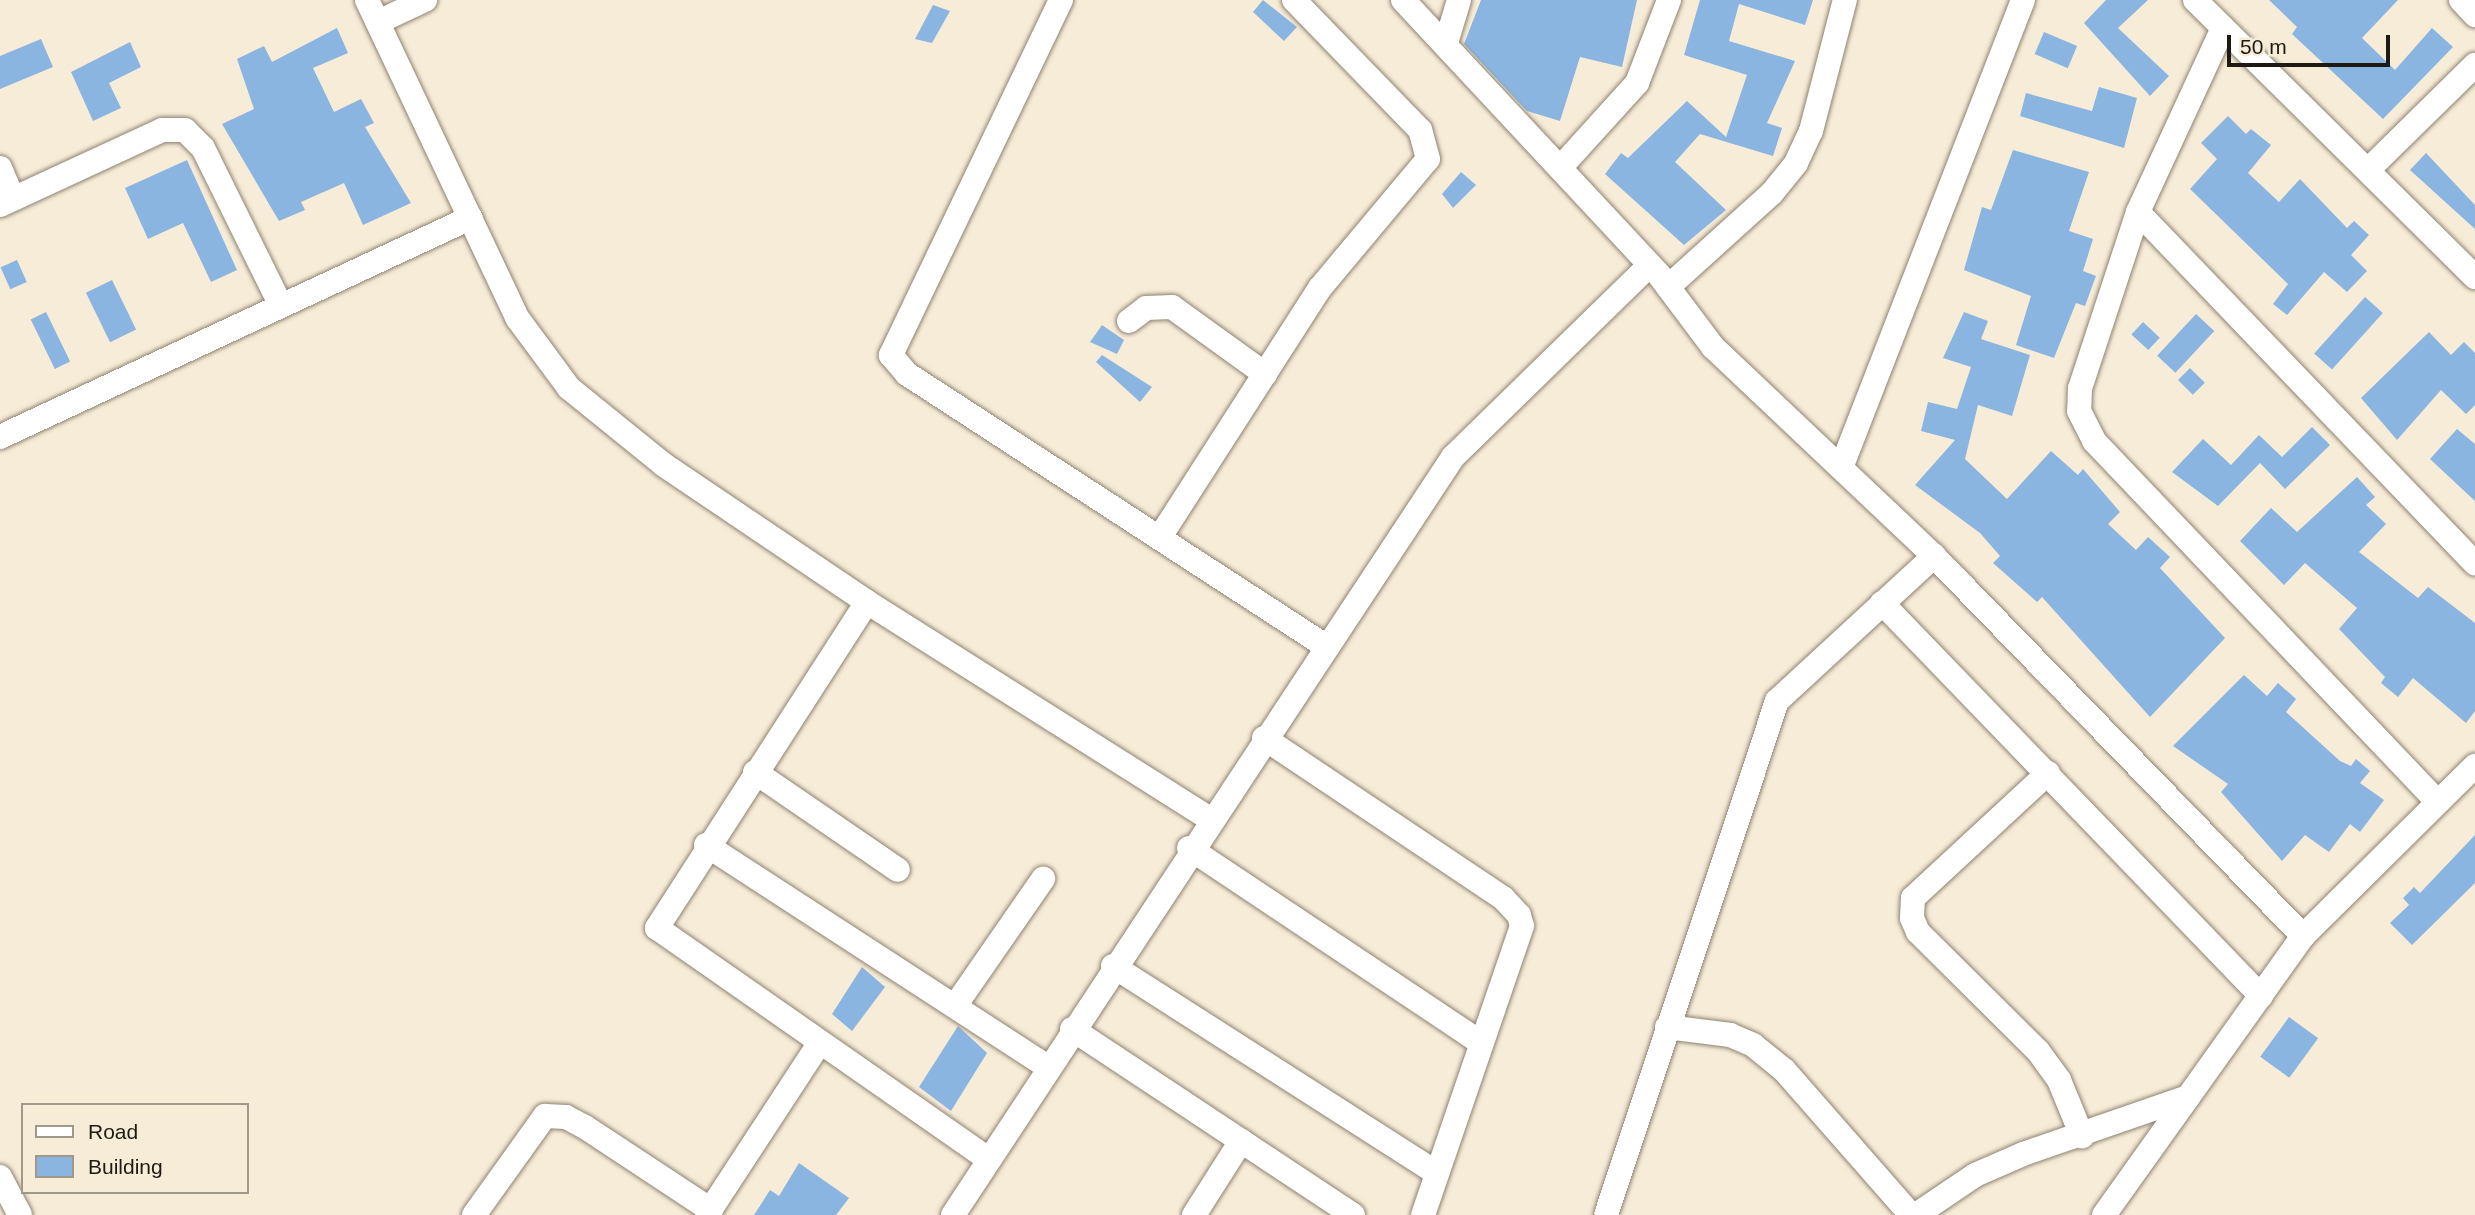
<!DOCTYPE html>
<style>
body{margin:0}
#map{position:relative;width:2475px;height:1215px;overflow:hidden;background:#f7ecd8;font-family:Helvetica,sans-serif}
div>[style]{position:absolute}
.building>*{inset:0;background:#8bb5e1;transform-origin:0 0}
.roads{filter:drop-shadow(0 0 2px #8d8371) drop-shadow(0 0 2px #8d8371)}
.street>*{height:24px;margin:-12px;padding:0 12px;transform-origin:12px;border-radius:12px;background:#fff}
span{translate:-50% -50%;white-space:nowrap;text-align:center;line-height:1.15;-webkit-text-stroke:5px #f7ecd8;paint-order:stroke}
.legend{position:absolute;left:21px;top:1103px;width:228px;height:91px;box-sizing:border-box;background:#f7ecd8;border:2px solid #a09889;margin:0;padding:9px 12px;list-style:none;font-size:21px;color:#1e1a13}
.legend li{display:flex;align-items:center;gap:14px;height:35px}
.legend b{width:35px;border:2px solid #a09889}
.scale{position:absolute;left:2227px;top:35px;width:163px;height:32px;box-sizing:border-box;border:4px solid #1e1a13;border-top:0;padding-left:9px;font-size:21px;line-height:24px;white-space:nowrap;color:#1e1a13;-webkit-text-stroke:5px #f7ecd8;paint-order:stroke}
</style>
<div id="map">
<div class="building">
<i style="clip-path:polygon(1263px 0,1297px 27px,1284px 41px,1253px 12px)"></i>
<i style="clip-path:polygon(1481px 0,1637px 0,1622px 67px,1580px 57px,1560px 121px,1527px 111px,1464px 44px)"></i>
<i style="clip-path:polygon(1700px 0,1813px 0,1805px 25px,1739px 4px,1729px 41px,1795px 61px,1767px 123px,1782px 128px,1773px 156px,1700px 134px,1675px 162px,1726px 210px,1684px 245px,1605px 174px,1621px 153px,1628px 158px,1687px 101px,1726px 137px,1747px 75px,1684px 55px)"></i>
<i style="clip-path:polygon(2106px 0,2148px 0,2118px 28px,2169px 76px,2150px 96px,2084px 23px)"></i>
<i style="clip-path:polygon(2269px 0,2398px 0,2362px 38px,2395px 70px,2432px 28px,2453px 47px,2383px 119px,2292px 34px,2297px 27px)"></i>
<i style="clip-path:polygon(933px 5px,950px 11px,932px 43px,915px 39px)"></i>
<i style="clip-path:polygon(337px 28px,348px 53px,313px 68px,334px 112px,361px 99px,374px 123px,365px 127px,411px 203px,363px 225px,344px 183px,301px 202px,305px 210px,279px 221px,222px 124px,254px 109px,237px 59px,264px 46px,272px 62px)"></i>
<i style="left:2044px;top:32px;width:36px;height:24px;rotate:23deg"></i>
<i style="clip-path:polygon(41px 39px,53px 67px,0 89px,0 56px)"></i>
<i style="clip-path:polygon(130px 42px,141px 67px,109px 83px,121px 108px,93px 121px,71px 72px)"></i>
<i style="clip-path:polygon(2099px 87px,2137px 98px,2124px 148px,2020px 116px,2026px 93px,2092px 111px)"></i>
<i style="clip-path:polygon(2228px 116px,2246px 134px,2251px 129px,2271px 145px,2248px 173px,2279px 202px,2300px 179px,2347px 228px,2354px 221px,2369px 235px,2351px 255px,2367px 271px,2347px 292px,2324px 272px,2287px 315px,2273px 304px,2288px 284px,2190px 189px,2217px 159px,2201px 143px)"></i>
<i style="clip-path:polygon(2013px 150px,2089px 172px,2069px 231px,2093px 239px,2083px 271px,2096px 276px,2085px 306px,2076px 303px,2054px 358px,2016px 345px,2031px 296px,1964px 270px,1982px 207px,1991px 210px)"></i>
<i style="clip-path:polygon(2426px 153px,2475px 205px,2475px 229px,2410px 170px)"></i>
<i style="clip-path:polygon(187px 160px,237px 270px,211px 282px,183px 223px,148px 239px,125px 188px)"></i>
<i style="clip-path:polygon(1461px 172px,1476px 185px,1453px 208px,1442px 194px)"></i>
<i style="left:17px;top:260px;width:24px;height:18px;rotate:66deg"></i>
<i style="left:112px;top:280px;width:55px;height:29px;rotate:64deg"></i>
<i style="left:2365px;top:297px;width:24px;height:76px;rotate:42deg"></i>
<i style="left:46px;top:312px;width:55px;height:17px;rotate:64deg"></i>
<i style="clip-path:polygon(1964px 312px,1988px 321px,1981px 339px,2030px 355px,2012px 416px,1978px 405px,1965px 459px,2007px 499px,2051px 451px,2078px 475px,2083px 469px,2120px 512px,2108px 524px,2136px 550px,2148px 537px,2170px 557px,2160px 568px,2225px 638px,2150px 717px,2042px 597px,2037px 602px,1993px 563px,2000px 556px,1980px 533px,1915px 485px,1955px 440px,1921px 431px,1928px 402px,1957px 409px,1971px 367px,1943px 358px)"></i>
<i style="left:2196px;top:314px;width:25px;height:57px;rotate:43deg"></i>
<i style="left:2143px;top:322px;width:23px;height:17px;rotate:43deg"></i>
<i style="clip-path:polygon(1102px 325px,1124px 340px,1117px 354px,1090px 342px)"></i>
<i style="clip-path:polygon(2429px 332px,2451px 355px,2464px 342px,2475px 353px,2475px 405px,2466px 414px,2441px 390px,2397px 440px,2361px 398px)"></i>
<i style="clip-path:polygon(1102px 355px,1152px 387px,1140px 402px,1096px 362px)"></i>
<i style="left:2190px;top:368px;width:21px;height:17px;rotate:45deg"></i>
<i style="clip-path:polygon(2312px 427px,2330px 445px,2285px 489px,2260px 463px,2218px 506px,2172px 472px,2203px 439px,2231px 465px,2259px 435px,2282px 457px)"></i>
<i style="clip-path:polygon(2457px 429px,2475px 444px,2475px 501px,2430px 459px)"></i>
<i style="clip-path:polygon(2357px 477px,2375px 497px,2366px 505px,2386px 524px,2359px 552px,2418px 598px,2428px 587px,2475px 623px,2475px 711px,2466px 723px,2413px 678px,2398px 697px,2381px 683px,2385px 677px,2339px 629px,2357px 608px,2305px 563px,2284px 585px,2240px 541px,2271px 508px,2297px 532px)"></i>
<i style="clip-path:polygon(2244px 675px,2267px 696px,2278px 683px,2296px 699px,2286px 712px,2340px 761px,2351px 766px,2356px 759px,2370px 771px,2360px 783px,2384px 800px,2360px 832px,2350px 824px,2329px 852px,2305px 835px,2282px 861px,2221px 792px,2228px 784px,2173px 746px)"></i>
<i style="clip-path:polygon(2475px 835px,2475px 883px,2412px 945px,2390px 923px,2409px 905px,2403px 898px,2414px 887px,2420px 893px)"></i>
<i style="clip-path:polygon(862px 967px,885px 987px,852px 1031px,832px 1014px)"></i>
<i style="left:2289px;top:1017px;width:36px;height:49px;rotate:36deg"></i>
<i style="clip-path:polygon(958px 1026px,987px 1053px,951px 1111px,919px 1087px)"></i>
<i style="clip-path:polygon(799px 1163px,849px 1198px,836px 1215px,754px 1215px,770px 1190px,779px 1196px)"></i>
</div>
<div class="roads">
<div class="street">
<i style="left:367px;top:0;width:353px;rotate:64.7deg"></i>
<i style="left:518px;top:319px;width:86px;rotate:53.5deg"></i>
<i style="left:569px;top:388px;width:122px;rotate:39deg"></i>
<i style="left:664px;top:465px;width:245px;rotate:34deg"></i>
<i style="left:867px;top:602px;width:404px;rotate:32.3deg"></i>
<i style="left:1061px;top:0;width:394px;rotate:115.6deg"></i>
<i style="left:891px;top:355px;width:25px;rotate:50deg"></i>
<i style="left:907px;top:374px;width:501px;rotate:33.02deg"></i>
<i style="left:1403px;top:0;width:376px;rotate:47deg"></i>
<i style="left:1659px;top:275px;width:90px;rotate:53.1deg"></i>
<i style="left:1713px;top:347px;width:304px;rotate:43.4deg"></i>
<i style="left:1934px;top:556px;width:530px;rotate:45.84deg"></i>
<i style="left:2195px;top:0;width:394px;rotate:44.7deg"></i>
<i style="left:2461px;top:0;width:21px;rotate:47deg"></i>
<i style="left:378px;top:22px;width:52px;rotate:-25.1deg"></i>
<i style="left:2223px;top:28px;width:203px;rotate:114.8deg"></i>
<i style="left:2138px;top:212px;width:185px;rotate:108.2deg"></i>
<i style="left:2080px;top:388px;width:23px;rotate:92deg"></i>
<i style="left:2079px;top:411px;width:34px;rotate:63deg"></i>
<i style="left:2094px;top:441px;width:497px;rotate:46.4deg"></i>
<i style="left:1446px;top:43px;width:45px;rotate:-73.2deg"></i>
<i style="left:0;top:168px;width:33px;rotate:67deg"></i>
<i style="left:1560px;top:168px;width:115px;rotate:-47.8deg"></i>
<i style="left:1637px;top:83px;width:89px;rotate:-68.9deg"></i>
<i style="left:2368px;top:170px;width:150px;rotate:-44.5deg"></i>
<i style="left:0;top:205px;width:179px;rotate:-24.8deg"></i>
<i style="left:162px;top:130px;width:23px"></i>
<i style="left:185px;top:130px;width:25px;rotate:45deg"></i>
<i style="left:203px;top:148px;width:176px;rotate:63.7deg"></i>
<i style="left:2138px;top:212px;width:487px;rotate:46.2deg"></i>
<i style="left:1668px;top:287px;width:140px;rotate:-42.1deg"></i>
<i style="left:1772px;top:193px;width:38px;rotate:-51deg"></i>
<i style="left:1796px;top:163px;width:35px;rotate:-65deg"></i>
<i style="left:1811px;top:131px;width:135px;rotate:-75.5deg"></i>
<i style="left:1129px;top:321px;width:21px;rotate:-37deg"></i>
<i style="left:1146px;top:308px;width:26px;rotate:-2deg"></i>
<i style="left:1172px;top:307px;width:115px;rotate:35.8deg"></i>
<i style="left:0;top:437px;width:519px;rotate:-24.98deg"></i>
<i style="left:1841px;top:468px;width:502px;rotate:-68.75deg"></i>
<i style="left:1160px;top:537px;width:296px;rotate:-57.3deg"></i>
<i style="left:1320px;top:288px;width:168px;rotate:-50.1deg"></i>
<i style="left:1428px;top:159px;width:30px;rotate:-105deg"></i>
<i style="left:1420px;top:130px;width:181px;rotate:-134.1deg"></i>
<i style="left:867px;top:602px;width:388px;rotate:122.8deg"></i>
<i style="left:657px;top:928px;width:404px;rotate:34.9deg"></i>
<i style="left:1882px;top:603px;width:546px;rotate:46.04deg"></i>
<i style="left:1264px;top:738px;width:288px;rotate:33.8deg"></i>
<i style="left:1503px;top:898px;width:23px;rotate:47deg"></i>
<i style="left:1519px;top:915px;width:11px;rotate:75deg"></i>
<i style="left:1522px;top:926px;width:305px;rotate:108.9deg"></i>
<i style="left:755px;top:772px;width:173px;rotate:34.4deg"></i>
<i style="left:2048px;top:773px;width:184px;rotate:137.2deg"></i>
<i style="left:1913px;top:898px;width:20px;rotate:93deg"></i>
<i style="left:1912px;top:918px;width:15px;rotate:67deg"></i>
<i style="left:1918px;top:932px;width:169px;rotate:44.8deg"></i>
<i style="left:2038px;top:1051px;width:36px;rotate:54deg"></i>
<i style="left:2059px;top:1080px;width:61px;rotate:67.7deg"></i>
<i style="left:706px;top:845px;width:408px;rotate:33deg"></i>
<i style="left:1189px;top:848px;width:350px;rotate:33.7deg"></i>
<i style="left:1113px;top:966px;width:384px;rotate:32.6deg"></i>
<i style="left:955px;top:1006px;width:155px;rotate:-55.3deg"></i>
<i style="left:1667px;top:1027px;width:64px;rotate:7.2deg"></i>
<i style="left:1730px;top:1035px;width:25px;rotate:23deg"></i>
<i style="left:1753px;top:1045px;width:40px;rotate:39deg"></i>
<i style="left:1784px;top:1070px;width:193px;rotate:48.8deg"></i>
<i style="left:1072px;top:1029px;width:337px;rotate:33.5deg"></i>
<i style="left:0;top:1177px;width:43px;rotate:62.2deg"></i>
<i style="left:474px;top:1215px;width:122px;rotate:-54.4deg"></i>
<i style="left:545px;top:1116px;width:21px;rotate:3deg"></i>
<i style="left:566px;top:1117px;width:21px;rotate:28deg"></i>
<i style="left:585px;top:1127px;width:151px;rotate:33.4deg"></i>
<i style="left:707px;top:1215px;width:204px;rotate:-56.8deg"></i>
<i style="left:953px;top:1215px;width:908px;rotate:-56.59deg"></i>
<i style="left:1453px;top:457px;width:274px;rotate:-44.3deg"></i>
<i style="left:1194px;top:1215px;width:88px;rotate:-57.6deg"></i>
<i style="left:1606px;top:1215px;width:542px;rotate:-71.6deg"></i>
<i style="left:1777px;top:701px;width:214px;rotate:-42.7deg"></i>
<i style="left:1916px;top:1215px;width:71px;rotate:-34.1deg"></i>
<i style="left:1975px;top:1175px;width:52px;rotate:-23.6deg"></i>
<i style="left:2023px;top:1154px;width:175px;rotate:-19.1deg"></i>
<i style="left:2104px;top:1215px;width:343px;rotate:-54.5deg"></i>
<i style="left:2303px;top:936px;width:242px;rotate:-44.7deg"></i>
</div>
</div>
<ul class="legend">
<li><b style="height:9px;background:#fff"></b>Road</li>
<li><b style="height:19px;background:#8bb5e1"></b>Building</li>
</ul>
<div class="scale">50 m</div>
</div>
